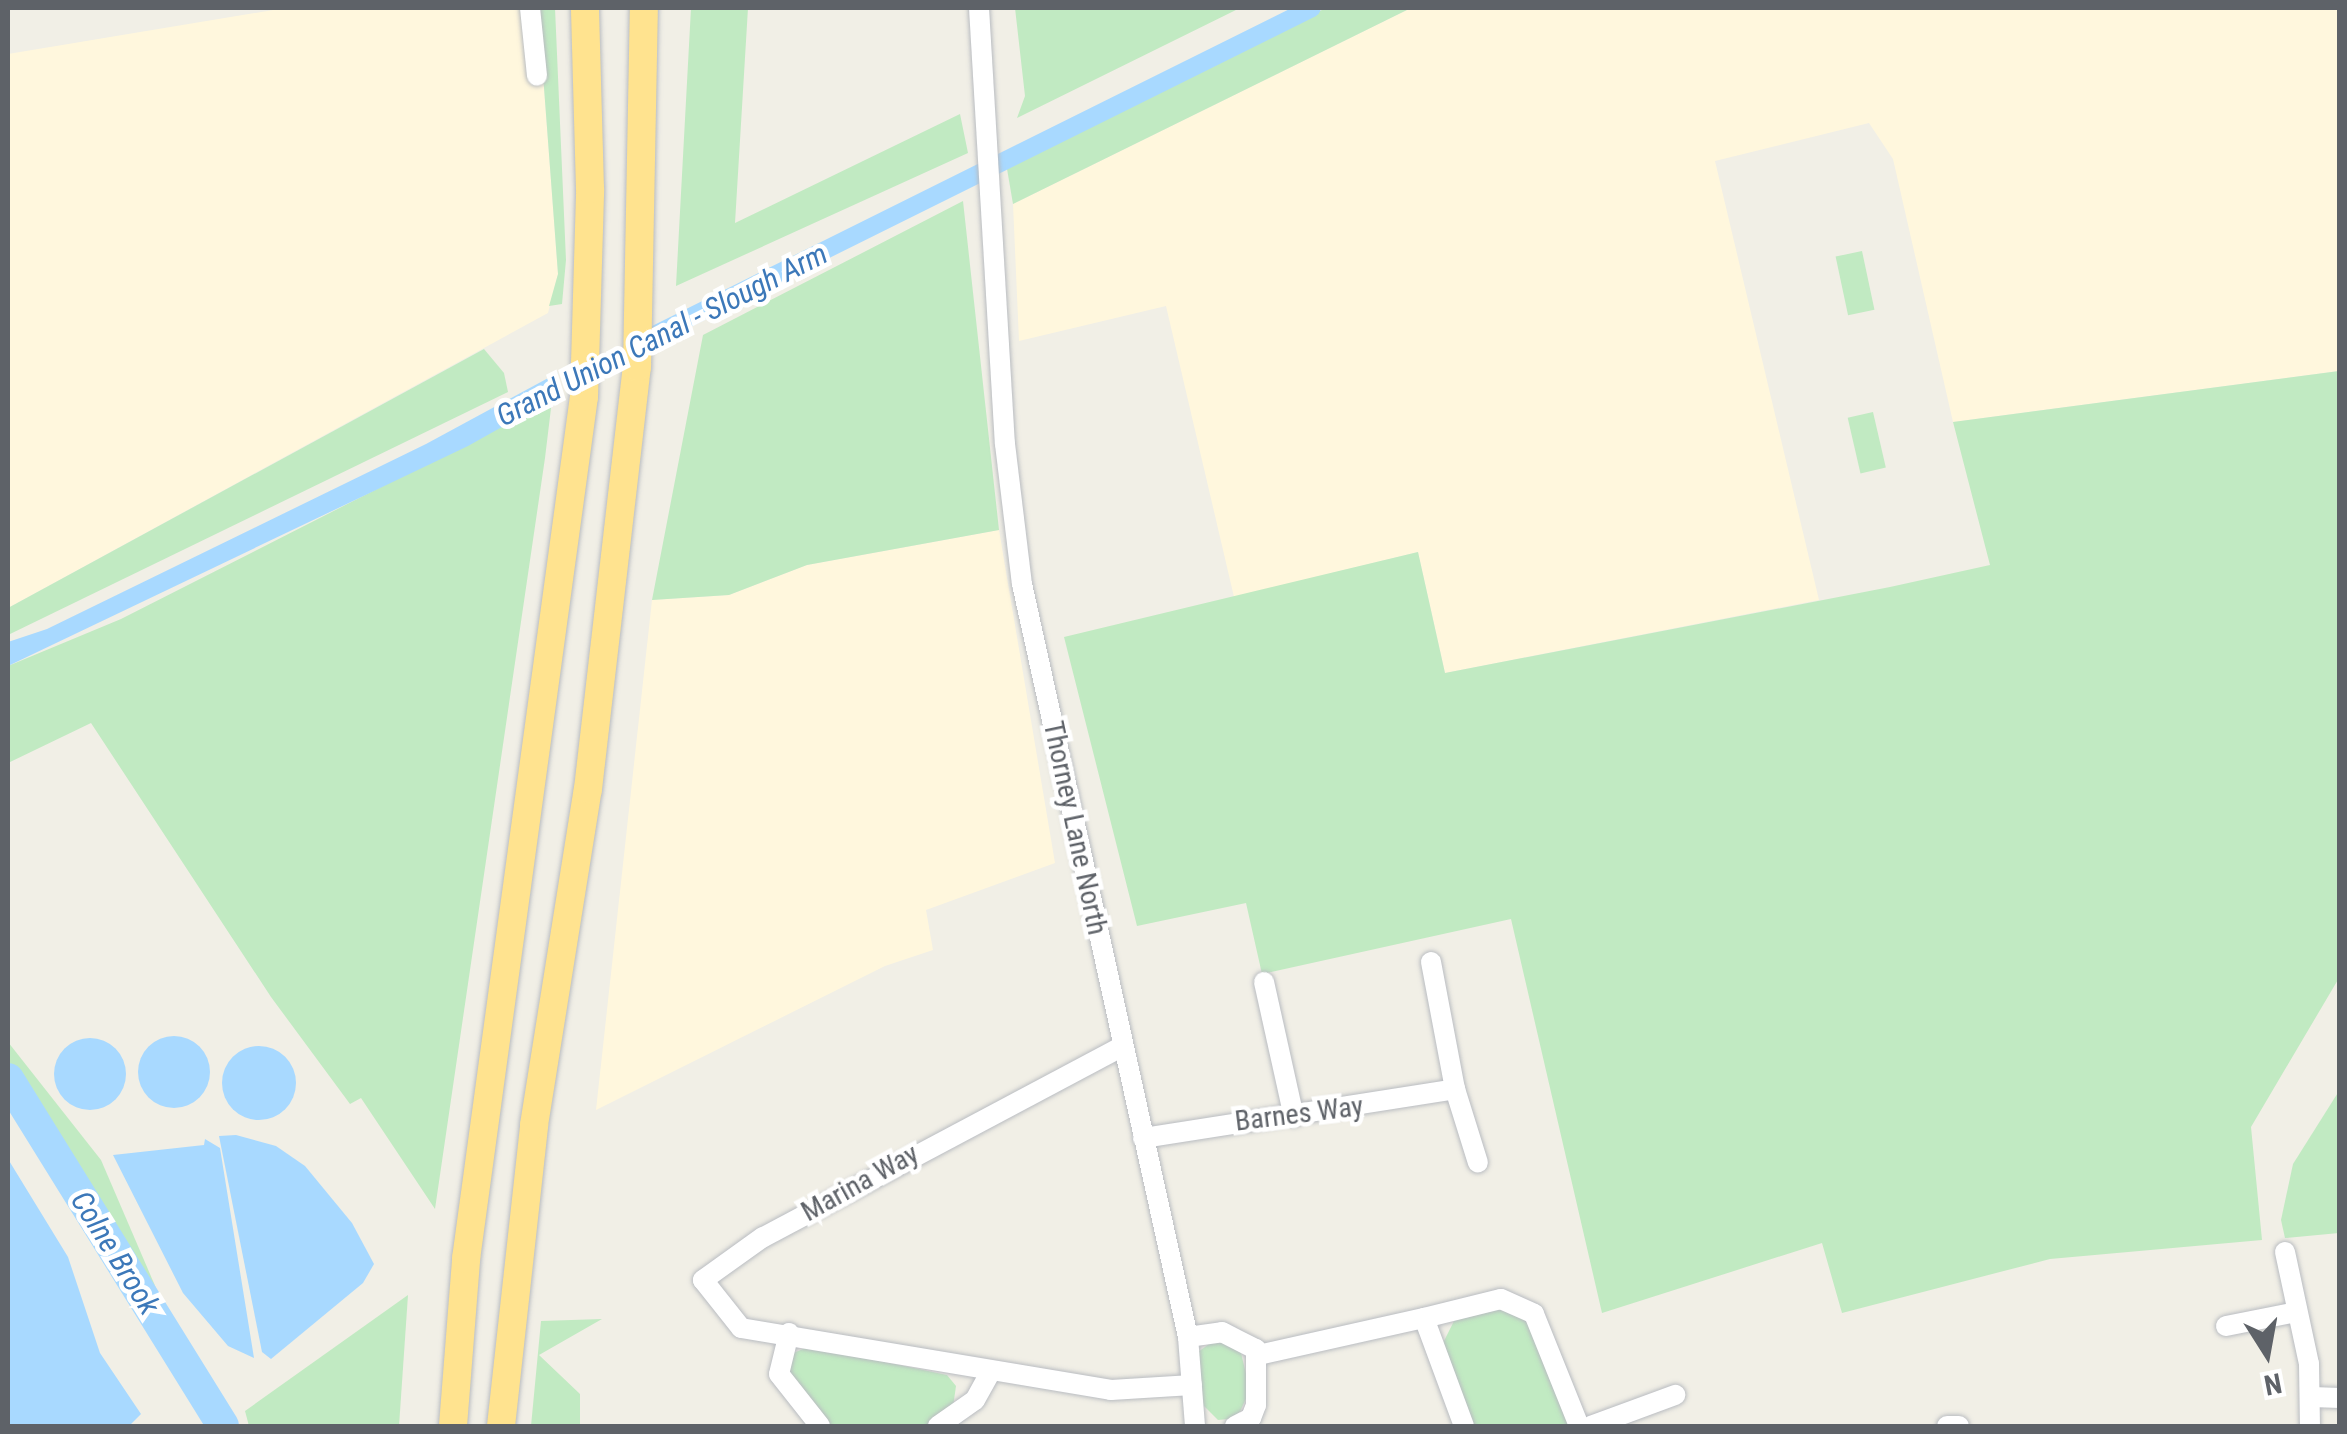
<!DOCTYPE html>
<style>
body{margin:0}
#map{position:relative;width:2347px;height:1434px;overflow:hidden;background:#f1efe6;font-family:"Roboto Condensed",sans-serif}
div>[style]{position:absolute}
.commercial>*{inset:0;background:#fff7dd}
.green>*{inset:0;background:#c1eac2;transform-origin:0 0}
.water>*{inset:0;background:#a8d9ff}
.round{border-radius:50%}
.pier>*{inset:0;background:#f1efe6}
.canal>*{height:18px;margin:-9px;padding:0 9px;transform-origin:9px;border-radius:9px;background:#a8d9ff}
.river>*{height:32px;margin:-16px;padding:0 16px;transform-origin:16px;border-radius:16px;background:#a8d9ff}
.roads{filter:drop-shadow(0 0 2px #b9bcc1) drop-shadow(0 0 2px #b9bcc1)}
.minor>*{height:20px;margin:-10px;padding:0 10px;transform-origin:10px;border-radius:10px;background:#fff}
.highway>*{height:28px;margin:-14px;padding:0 14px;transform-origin:14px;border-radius:14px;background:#ffe38f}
span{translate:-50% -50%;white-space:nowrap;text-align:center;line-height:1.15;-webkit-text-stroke:9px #fff;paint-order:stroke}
.street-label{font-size:28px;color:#5e6268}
.water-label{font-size:30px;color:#3c78b9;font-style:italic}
.frame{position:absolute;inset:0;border:10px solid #5e6268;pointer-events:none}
.north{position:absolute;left:2217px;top:1304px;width:100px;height:100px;-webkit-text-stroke:8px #fff;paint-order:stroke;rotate:169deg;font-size:28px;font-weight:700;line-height:40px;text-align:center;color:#5e6268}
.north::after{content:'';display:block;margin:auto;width:35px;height:45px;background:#5e6268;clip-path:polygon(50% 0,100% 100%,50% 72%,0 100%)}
</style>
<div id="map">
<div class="commercial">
<i style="clip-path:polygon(285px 8px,538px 8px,558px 274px,548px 313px,8px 608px,8px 54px)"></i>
<i style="clip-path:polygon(1411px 8px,2339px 8px,2339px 371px,1953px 422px,1893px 159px,1869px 123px,1715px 161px,1819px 600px,1445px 673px,1418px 552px,1234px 597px,1166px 306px,1019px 341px,1013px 204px)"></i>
<i style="clip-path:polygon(999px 530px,1055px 863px,926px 910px,933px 950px,885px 966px,596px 1110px,652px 600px,729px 595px,807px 565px)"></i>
</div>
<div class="green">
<i style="clip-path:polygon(538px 8px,555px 8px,566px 260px,562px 304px,549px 306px,558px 274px)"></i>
<i style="clip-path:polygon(691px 8px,748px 8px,735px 223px,960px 114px,968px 153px,676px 286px)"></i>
<i style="clip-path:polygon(1015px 8px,1240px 8px,1017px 118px,1025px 96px)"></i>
<i style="clip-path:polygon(1326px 8px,1411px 8px,1013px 204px,1006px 163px)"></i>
<i style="clip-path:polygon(963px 201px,999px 530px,807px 565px,729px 595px,652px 600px,703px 335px)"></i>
<i style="left:1862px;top:251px;width:60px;height:27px;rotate:78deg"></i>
<i style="clip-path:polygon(484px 349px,504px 373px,508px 392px,8px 635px,8px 608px)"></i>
<i style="clip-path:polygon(2339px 371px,2339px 978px,2251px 1127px,2262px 1240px,2050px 1259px,1842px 1313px,1822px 1243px,1602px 1313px,1511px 919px,1262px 974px,1246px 903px,1137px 926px,1064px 637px,1418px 552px,1445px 673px,1890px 587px,1990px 565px,1953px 422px)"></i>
<i style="clip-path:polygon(552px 400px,545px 458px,435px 1209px,361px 1098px,350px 1104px,271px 997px,91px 723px,8px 763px,8px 666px,121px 619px)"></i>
<i style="left:1873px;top:412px;width:57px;height:26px;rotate:77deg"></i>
<i style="clip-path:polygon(8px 1042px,101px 1160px,156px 1288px,8px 1075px)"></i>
<i style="clip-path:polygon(2339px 1091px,2339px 1233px,2285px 1238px,2281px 1220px,2293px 1164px)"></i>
<i style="clip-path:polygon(408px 1295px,399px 1426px,249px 1426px,245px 1411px)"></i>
<i style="clip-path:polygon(1511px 1306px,1529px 1316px,1569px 1426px,1472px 1426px,1442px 1345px,1456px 1317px)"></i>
<i style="clip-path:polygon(602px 1319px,539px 1355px,580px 1394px,580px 1426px,531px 1426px,541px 1321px)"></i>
<i style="clip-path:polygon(1216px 1339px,1241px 1353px,1250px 1390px,1237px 1418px,1218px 1420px,1202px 1404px,1198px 1352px)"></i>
<i style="clip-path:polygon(810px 1346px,947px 1375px,956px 1386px,953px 1407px,924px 1426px,828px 1426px,788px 1373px,791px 1354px)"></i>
</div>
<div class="water">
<i style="clip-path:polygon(637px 330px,636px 352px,468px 446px,8px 666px,8px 642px,47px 629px,426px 444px)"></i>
<i class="round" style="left:138px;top:1036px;width:72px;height:72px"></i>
<i class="round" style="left:54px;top:1038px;width:72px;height:72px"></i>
<i class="round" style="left:222px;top:1046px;width:74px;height:74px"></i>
<i style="clip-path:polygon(236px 1135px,276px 1146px,305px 1166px,352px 1223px,374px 1264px,363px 1283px,271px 1359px,262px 1352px,219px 1136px)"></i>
<i style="clip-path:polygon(205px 1139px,220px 1148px,254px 1358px,228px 1346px,183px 1293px,113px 1155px,204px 1145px)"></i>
<i style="clip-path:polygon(8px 1143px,8px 1159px,68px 1257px,100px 1353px,141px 1414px,129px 1426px,8px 1426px)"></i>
</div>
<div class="pier">
<i style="clip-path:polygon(635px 326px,639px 356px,555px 403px,558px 369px)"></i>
</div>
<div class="canal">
<i style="left:632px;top:346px;width:759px;rotate:-26.43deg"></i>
</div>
<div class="river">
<i style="left:8px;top:1079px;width:408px;rotate:58.2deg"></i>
</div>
<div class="roads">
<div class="minor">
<i style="left:530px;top:8px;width:68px;rotate:84.1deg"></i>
<i style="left:979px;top:8px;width:437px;rotate:86.6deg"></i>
<i style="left:1005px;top:444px;width:141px;rotate:83.1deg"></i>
<i style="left:1022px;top:584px;width:771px;rotate:77.57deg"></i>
<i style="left:1188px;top:1337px;width:89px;rotate:85.5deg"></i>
<i style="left:1431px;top:962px;width:129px;rotate:79.3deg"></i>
<i style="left:1455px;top:1089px;width:77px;rotate:72.7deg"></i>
<i style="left:1264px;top:982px;width:138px;rotate:77.5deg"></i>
<i style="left:1121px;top:1047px;width:405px;rotate:152deg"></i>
<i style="left:763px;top:1237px;width:74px;rotate:144.4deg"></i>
<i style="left:703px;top:1280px;width:61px;rotate:51.6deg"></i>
<i style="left:741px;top:1328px;width:375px;rotate:9.5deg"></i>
<i style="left:1111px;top:1390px;width:81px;rotate:-3.5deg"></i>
<i style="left:1143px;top:1138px;width:316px;rotate:-8.9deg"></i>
<i style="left:2285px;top:1252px;width:115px;rotate:77.9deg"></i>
<i style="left:2309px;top:1364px;width:62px;rotate:89.1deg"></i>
<i style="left:2226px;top:1326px;width:72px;rotate:-11.2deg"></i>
<i style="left:789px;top:1333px;width:42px;rotate:103.7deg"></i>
<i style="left:779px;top:1374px;width:66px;rotate:51.7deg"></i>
<i style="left:1188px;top:1337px;width:34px;rotate:-8deg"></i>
<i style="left:1222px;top:1332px;width:38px;rotate:27deg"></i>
<i style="left:1256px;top:1349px;width:56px;rotate:90deg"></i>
<i style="left:1256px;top:1405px;width:14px;rotate:111deg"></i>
<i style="left:1251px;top:1418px;width:18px;rotate:153deg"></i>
<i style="left:1258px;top:1355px;width:170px;rotate:-12.6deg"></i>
<i style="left:2312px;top:1397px;width:28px;rotate:2deg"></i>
<i style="left:938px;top:1426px;width:45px;rotate:-35.1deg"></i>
<i style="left:975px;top:1400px;width:33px;rotate:-61deg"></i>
<i style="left:1464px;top:1426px;width:115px;rotate:-110.3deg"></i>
<i style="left:1424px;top:1318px;width:79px;rotate:-13.9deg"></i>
<i style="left:1501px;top:1299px;width:36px;rotate:24deg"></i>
<i style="left:1534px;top:1314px;width:121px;rotate:68.1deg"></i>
<i style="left:1591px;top:1426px;width:90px;rotate:-20.3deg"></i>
<i style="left:1947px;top:1426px;width:12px"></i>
</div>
<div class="highway">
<i style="left:453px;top:1426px;width:168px;rotate:-85.5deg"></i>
<i style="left:466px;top:1259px;width:870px;rotate:-82.21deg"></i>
<i style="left:584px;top:397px;width:208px;rotate:-88.3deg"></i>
<i style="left:590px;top:189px;width:181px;rotate:-91.6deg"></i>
<i style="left:501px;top:1426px;width:303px;rotate:-83.7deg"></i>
<i style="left:534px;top:1125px;width:340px;rotate:-80.9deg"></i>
<i style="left:588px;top:789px;width:425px;rotate:-83.4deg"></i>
<i style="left:637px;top:367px;width:359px;rotate:-88.9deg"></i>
</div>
</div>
<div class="street-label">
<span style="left:1075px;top:828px;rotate:78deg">Thorney Lane North</span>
<span style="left:1299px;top:1114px;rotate:-7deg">Barnes Way</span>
<span style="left:860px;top:1183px;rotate:-29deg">Marina Way</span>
</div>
<div class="water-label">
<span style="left:662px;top:335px;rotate:-27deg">Grand Union Canal - Slough Arm</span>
<span style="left:115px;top:1253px;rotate:58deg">Colne Brook</span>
</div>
<div class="frame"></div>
<div class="north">N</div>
</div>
